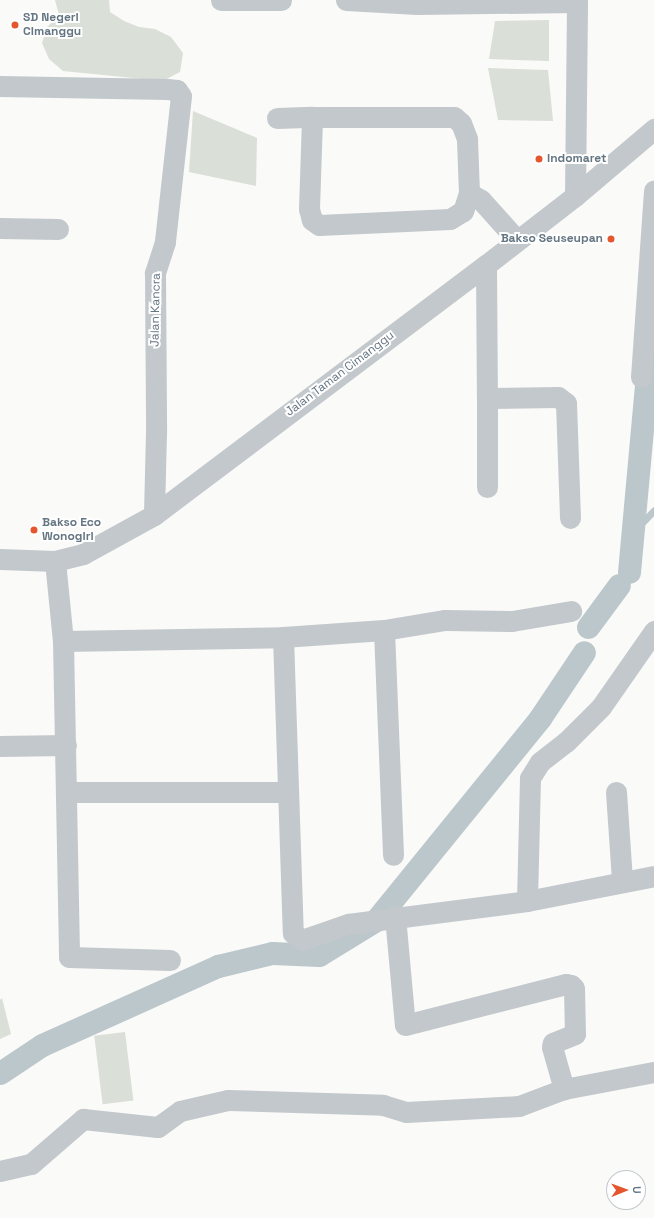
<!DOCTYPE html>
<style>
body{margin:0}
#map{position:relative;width:654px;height:1218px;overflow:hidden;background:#fafaf8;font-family:"Space Grotesk",sans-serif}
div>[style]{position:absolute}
.green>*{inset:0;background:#dadfd7;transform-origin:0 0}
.stream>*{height:7px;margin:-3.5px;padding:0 3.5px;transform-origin:3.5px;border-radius:3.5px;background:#bbc7cb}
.canal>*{height:23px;margin:-11.5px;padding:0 11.5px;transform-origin:11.5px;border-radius:11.5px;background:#bbc7cb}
.minor>*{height:21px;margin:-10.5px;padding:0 10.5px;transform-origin:10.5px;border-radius:10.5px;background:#c3c8cc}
.dots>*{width:11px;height:11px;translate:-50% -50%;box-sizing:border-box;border:2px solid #fff;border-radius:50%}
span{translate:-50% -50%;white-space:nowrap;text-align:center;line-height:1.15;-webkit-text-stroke:4px #fff;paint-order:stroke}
.poi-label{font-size:12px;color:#657683;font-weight:700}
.left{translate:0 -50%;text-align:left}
.right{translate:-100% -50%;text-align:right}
.street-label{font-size:12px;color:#657683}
.north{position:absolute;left:606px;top:1170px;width:40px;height:40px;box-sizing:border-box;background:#fff;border:1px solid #c1c8cd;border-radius:50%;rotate:89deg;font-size:11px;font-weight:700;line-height:16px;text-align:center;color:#657683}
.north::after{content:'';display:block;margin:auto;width:14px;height:18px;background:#e4572e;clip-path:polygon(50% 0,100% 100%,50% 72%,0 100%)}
</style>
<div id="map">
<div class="green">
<i style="clip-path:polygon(55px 0,109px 0,110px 12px,124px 21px,139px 27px,155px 29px,171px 37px,183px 53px,180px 72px,163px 81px,63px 71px,49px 59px,42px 43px,47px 27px,59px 15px)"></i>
<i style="clip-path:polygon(549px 20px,549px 61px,489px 59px,495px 21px)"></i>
<i style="clip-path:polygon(488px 68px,548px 70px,553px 121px,498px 120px)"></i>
<i style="clip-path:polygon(193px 111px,257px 138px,256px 186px,189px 172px)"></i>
<i style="clip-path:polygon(2px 998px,11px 1034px,0 1039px,0 1000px)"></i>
<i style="left:125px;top:1032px;width:69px;height:31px;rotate:83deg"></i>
</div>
<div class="stream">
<i style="left:634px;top:531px;width:29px;rotate:-46deg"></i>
</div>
<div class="canal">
<i style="left:629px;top:572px;width:220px;rotate:-84.8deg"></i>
<i style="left:588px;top:627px;width:52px;rotate:-53.6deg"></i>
<i style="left:0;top:1073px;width:50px;rotate:-33.7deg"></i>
<i style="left:42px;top:1045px;width:193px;rotate:-24.2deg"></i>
<i style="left:218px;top:966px;width:56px;rotate:-13.5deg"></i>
<i style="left:272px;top:953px;width:47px;rotate:2.4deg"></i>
<i style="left:319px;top:955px;width:67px;rotate:-31.6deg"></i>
<i style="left:376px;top:920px;width:260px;rotate:-50.9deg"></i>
<i style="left:540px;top:718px;width:79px;rotate:-56.3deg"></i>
</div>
<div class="minor">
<i style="left:221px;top:0;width:60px"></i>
<i style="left:346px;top:0;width:71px;rotate:3.2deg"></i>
<i style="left:417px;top:4px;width:160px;rotate:-0.7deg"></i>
<i style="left:0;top:86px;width:167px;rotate:1deg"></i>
<i style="left:167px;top:89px;width:10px;rotate:6deg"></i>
<i style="left:177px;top:90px;width:7px;rotate:56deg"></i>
<i style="left:181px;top:96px;width:147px;rotate:96.3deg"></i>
<i style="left:165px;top:242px;width:33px;rotate:108deg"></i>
<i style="left:155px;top:273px;width:159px;rotate:89.6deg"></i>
<i style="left:156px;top:432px;width:83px;rotate:91.4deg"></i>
<i style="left:277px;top:118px;width:35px;rotate:-2deg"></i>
<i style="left:312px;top:117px;width:142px"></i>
<i style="left:454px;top:117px;width:9px;rotate:41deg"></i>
<i style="left:461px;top:123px;width:17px;rotate:69deg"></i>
<i style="left:467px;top:139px;width:54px;rotate:87.9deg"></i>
<i style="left:469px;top:193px;width:19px;rotate:108deg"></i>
<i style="left:463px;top:211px;width:15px;rotate:148deg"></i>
<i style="left:450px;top:219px;width:131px;rotate:177.4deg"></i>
<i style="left:319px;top:225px;width:9px;rotate:-144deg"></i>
<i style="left:312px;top:220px;width:11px;rotate:-105deg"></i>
<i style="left:309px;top:209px;width:92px;rotate:-88.1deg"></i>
<i style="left:469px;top:193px;width:14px;rotate:30deg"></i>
<i style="left:481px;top:200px;width:52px;rotate:48.1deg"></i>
<i style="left:575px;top:196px;width:196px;rotate:-89.4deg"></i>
<i style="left:0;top:228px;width:58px;rotate:1deg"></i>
<i style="left:486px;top:265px;width:133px;rotate:89.6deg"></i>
<i style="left:487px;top:398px;width:71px;rotate:-0.8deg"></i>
<i style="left:558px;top:397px;width:10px;rotate:37deg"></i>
<i style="left:566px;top:403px;width:115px;rotate:88deg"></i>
<i style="left:641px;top:377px;width:187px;rotate:-86deg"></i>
<i style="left:487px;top:398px;width:89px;rotate:90deg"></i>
<i style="left:0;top:559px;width:55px;rotate:2.1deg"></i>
<i style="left:55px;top:561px;width:29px;rotate:-14deg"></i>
<i style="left:83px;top:554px;width:81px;rotate:-28.8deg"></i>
<i style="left:154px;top:515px;width:416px;rotate:-37deg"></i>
<i style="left:486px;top:265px;width:113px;rotate:-37.8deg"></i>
<i style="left:575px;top:196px;width:104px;rotate:-40.3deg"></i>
<i style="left:55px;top:561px;width:80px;rotate:84.3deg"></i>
<i style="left:63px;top:641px;width:316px;rotate:88.9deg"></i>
<i style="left:69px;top:957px;width:101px;rotate:1.7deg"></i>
<i style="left:384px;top:630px;width:62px;rotate:-9.3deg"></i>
<i style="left:445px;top:620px;width:67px;rotate:0.9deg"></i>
<i style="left:512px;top:621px;width:60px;rotate:-9.6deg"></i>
<i style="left:283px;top:637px;width:296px;rotate:88.1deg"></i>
<i style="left:293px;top:933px;width:11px;rotate:38deg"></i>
<i style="left:302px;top:940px;width:49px;rotate:-19.2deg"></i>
<i style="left:348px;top:924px;width:180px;rotate:-7.3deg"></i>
<i style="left:527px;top:901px;width:129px;rotate:-11.1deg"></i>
<i style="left:63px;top:641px;width:220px;rotate:-1deg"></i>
<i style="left:283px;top:637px;width:101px;rotate:-4deg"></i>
<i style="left:384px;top:630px;width:225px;rotate:87.7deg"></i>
<i style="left:0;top:746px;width:66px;rotate:-0.9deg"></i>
<i style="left:68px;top:792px;width:219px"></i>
<i style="left:616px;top:792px;width:89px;rotate:86.1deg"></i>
<i style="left:527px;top:901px;width:123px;rotate:-88.6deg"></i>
<i style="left:530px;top:778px;width:19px;rotate:-58deg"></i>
<i style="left:540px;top:762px;width:33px;rotate:-38deg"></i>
<i style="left:566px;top:742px;width:49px;rotate:-45deg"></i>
<i style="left:601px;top:707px;width:93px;rotate:-55.1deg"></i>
<i style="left:395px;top:916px;width:109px;rotate:84.8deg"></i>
<i style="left:405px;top:1025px;width:166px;rotate:-14.3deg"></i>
<i style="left:566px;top:984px;width:5px;rotate:11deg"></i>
<i style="left:571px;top:985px;width:4px;rotate:45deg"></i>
<i style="left:574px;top:988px;width:46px;rotate:88.8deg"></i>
<i style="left:575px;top:1034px;width:24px;rotate:158deg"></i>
<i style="left:553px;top:1043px;width:4px;rotate:104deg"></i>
<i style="left:552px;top:1047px;width:44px;rotate:74.1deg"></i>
<i style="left:0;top:1171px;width:32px;rotate:-13deg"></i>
<i style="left:31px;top:1164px;width:69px;rotate:-40.9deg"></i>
<i style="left:83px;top:1119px;width:75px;rotate:6.1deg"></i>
<i style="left:158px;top:1127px;width:27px;rotate:-36deg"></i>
<i style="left:180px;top:1111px;width:49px;rotate:-12.9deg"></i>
<i style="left:228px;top:1100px;width:155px;rotate:1.8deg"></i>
<i style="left:383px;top:1105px;width:24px;rotate:17deg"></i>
<i style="left:406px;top:1112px;width:113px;rotate:-3deg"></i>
<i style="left:519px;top:1106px;width:48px;rotate:-20.7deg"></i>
<i style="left:564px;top:1089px;width:92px;rotate:-10.7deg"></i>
</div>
<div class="dots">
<i style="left:15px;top:25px;background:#e4572e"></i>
<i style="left:539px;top:159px;background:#e4572e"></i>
<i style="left:611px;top:239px;background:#e4572e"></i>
<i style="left:34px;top:530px;background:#e4572e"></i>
</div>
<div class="poi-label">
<span class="left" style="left:23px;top:25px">SD Negeri<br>Cimanggu</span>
<span class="left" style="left:547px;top:159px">Indomaret</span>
<span class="right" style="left:603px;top:239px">Bakso Seuseupan</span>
<span class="left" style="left:42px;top:530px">Bakso Eco<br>Wonogiri</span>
</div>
<div class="street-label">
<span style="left:156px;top:310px;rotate:-89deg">Jalan Kancra</span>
<span style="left:340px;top:374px;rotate:-37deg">Jalan Taman Cimanggu</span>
</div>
<div class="north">U</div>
</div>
